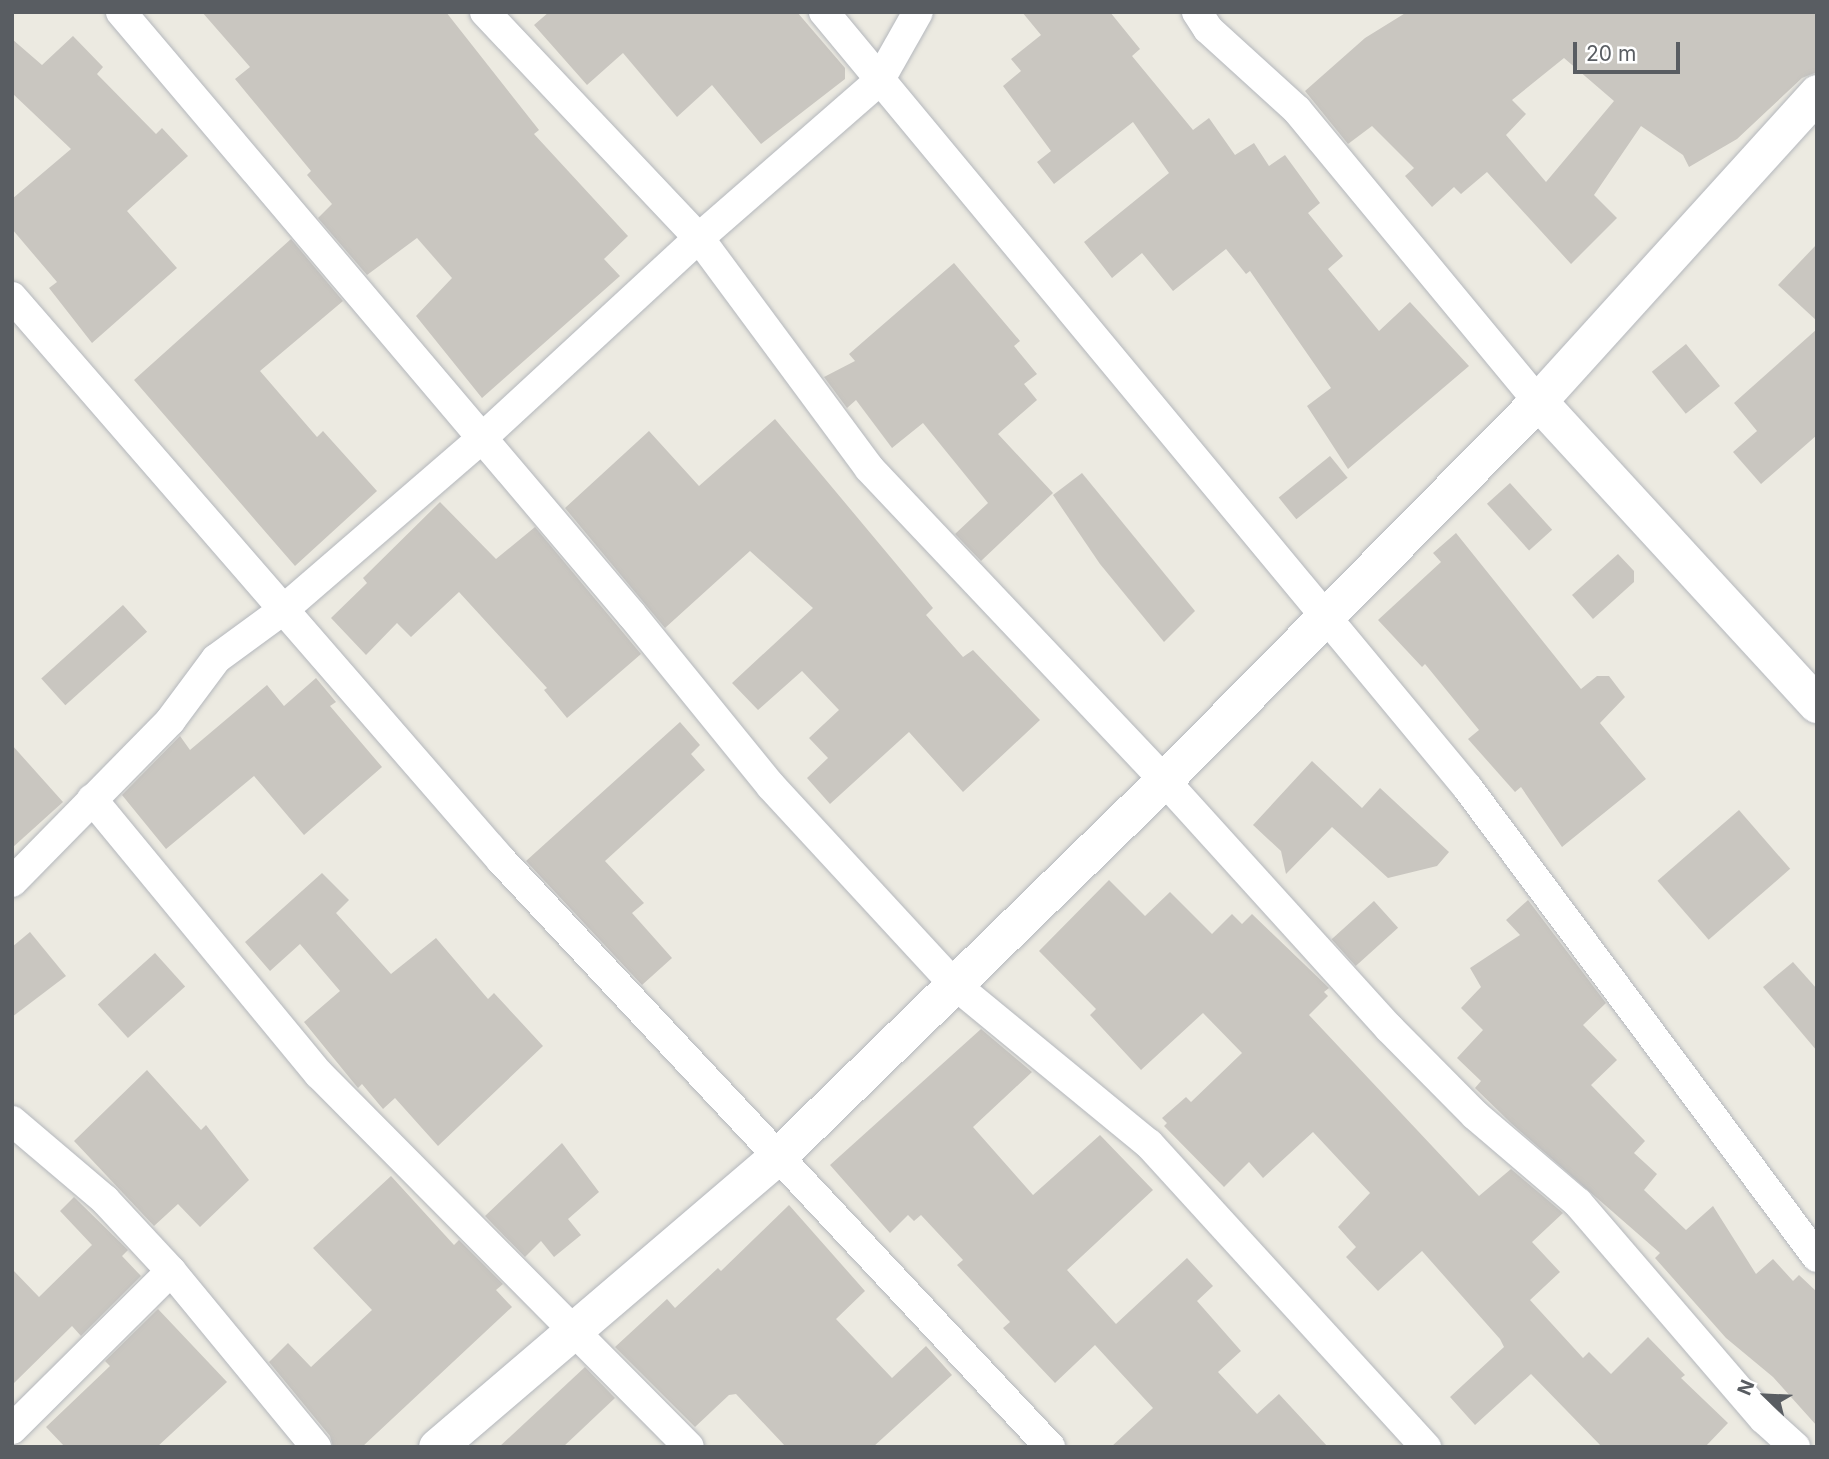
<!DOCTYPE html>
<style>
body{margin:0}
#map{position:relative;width:1829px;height:1459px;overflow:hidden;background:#eceae1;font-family:Inter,sans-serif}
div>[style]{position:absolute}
.building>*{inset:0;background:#c9c6c0;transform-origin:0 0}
.roads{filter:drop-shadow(0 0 2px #b4b7bc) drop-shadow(0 0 2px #b4b7bc)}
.minor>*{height:30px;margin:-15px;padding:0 15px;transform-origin:15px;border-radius:15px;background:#fff}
.tertiary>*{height:37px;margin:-18.5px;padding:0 18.5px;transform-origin:18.5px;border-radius:18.5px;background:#fff}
span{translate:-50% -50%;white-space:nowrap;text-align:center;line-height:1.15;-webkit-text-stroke:5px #fff;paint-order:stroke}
.frame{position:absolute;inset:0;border:14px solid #595d62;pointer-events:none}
.north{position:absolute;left:1731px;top:1361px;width:70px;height:70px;-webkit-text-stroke:5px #fff;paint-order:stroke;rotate:293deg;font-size:19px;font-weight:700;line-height:28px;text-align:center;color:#595d62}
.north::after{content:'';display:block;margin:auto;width:24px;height:32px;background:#595d62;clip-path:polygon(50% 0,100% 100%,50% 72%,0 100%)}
.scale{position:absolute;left:1573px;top:42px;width:107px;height:32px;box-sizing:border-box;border:4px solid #595d62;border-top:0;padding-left:9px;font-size:21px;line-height:24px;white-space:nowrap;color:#595d62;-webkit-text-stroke:5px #fff;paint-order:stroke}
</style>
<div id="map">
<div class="building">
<i style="clip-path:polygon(202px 12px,446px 12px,539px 130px,534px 134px,628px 236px,604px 259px,620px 276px,482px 398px,416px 316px,452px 278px,417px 238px,367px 275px,318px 218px,332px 204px,307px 175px,311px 171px,235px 79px,250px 67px)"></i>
<i style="clip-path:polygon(549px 12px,797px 12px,845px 68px,845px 79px,761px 144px,712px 85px,677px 117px,623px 53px,587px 85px,534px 25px)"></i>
<i style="clip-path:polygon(1022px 12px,1110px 12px,1140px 49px,1132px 56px,1193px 130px,1209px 118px,1235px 155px,1254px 143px,1269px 166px,1285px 155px,1320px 203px,1308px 213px,1343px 256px,1328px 269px,1379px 331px,1410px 302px,1469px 366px,1348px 469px,1307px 406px,1331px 388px,1250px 271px,1246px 274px,1226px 249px,1173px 291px,1142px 253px,1112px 278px,1084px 242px,1169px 173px,1133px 122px,1054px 184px,1037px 162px,1051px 151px,1003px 86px,1021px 71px,1011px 59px,1041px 35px)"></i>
<i style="clip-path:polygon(evenodd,1407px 12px,1817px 12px,1817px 72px,1802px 78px,1737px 139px,1689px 167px,1683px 155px,1641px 126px,1594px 195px,1617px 218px,1571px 264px,1487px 172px,1461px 194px,1454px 187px,1432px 207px,1405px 176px,1414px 168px,1372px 126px,1348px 144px,1305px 91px,1365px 38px,1407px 12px,1564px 58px,1614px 101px,1546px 182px,1506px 135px,1526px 114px,1512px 100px,1564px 58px)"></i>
<i style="clip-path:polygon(73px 36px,103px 67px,97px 74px,156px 134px,162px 128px,188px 156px,127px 211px,177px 268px,92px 343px,49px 288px,57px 282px,12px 229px,12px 199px,71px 149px,12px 93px,12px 39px,42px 65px)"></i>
<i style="clip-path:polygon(291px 239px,343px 301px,260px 371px,317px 437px,323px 431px,377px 491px,295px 566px,134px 380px)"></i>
<i style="clip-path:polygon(1817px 244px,1817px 321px,1778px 285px)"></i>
<i style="clip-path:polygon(954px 263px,1020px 341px,1014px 346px,1037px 374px,1024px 384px,1037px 400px,998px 434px,1053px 493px,981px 561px,955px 534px,988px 503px,923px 423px,892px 448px,856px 400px,847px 408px,824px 377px,855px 361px,849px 354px)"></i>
<i style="clip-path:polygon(1817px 329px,1817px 435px,1761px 484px,1733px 452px,1757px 431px,1734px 403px)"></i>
<i style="left:1686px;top:344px;width:54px;height:44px;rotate:51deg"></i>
<i style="clip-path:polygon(775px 419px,933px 608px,926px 615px,963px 657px,973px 650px,1040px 720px,963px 792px,909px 732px,830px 804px,807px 778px,828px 758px,809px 738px,839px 710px,802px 671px,758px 710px,732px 683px,813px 608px,750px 551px,665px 628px,565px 508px,649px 431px,699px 486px)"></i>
<i style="left:1330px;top:456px;width:28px;height:66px;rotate:51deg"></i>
<i style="clip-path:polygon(1082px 473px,1195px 611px,1164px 642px,1100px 564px,1053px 495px)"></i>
<i style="left:1510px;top:483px;width:63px;height:31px;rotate:48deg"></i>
<i style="clip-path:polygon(440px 502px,496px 559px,535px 527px,641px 654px,567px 718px,544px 690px,547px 688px,459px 592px,411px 637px,397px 623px,366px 655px,331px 618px,367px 583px,363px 578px)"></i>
<i style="clip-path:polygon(1456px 533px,1581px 689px,1597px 676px,1609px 676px,1625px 697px,1600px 723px,1646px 779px,1562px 847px,1521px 787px,1515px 792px,1468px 739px,1479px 730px,1425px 664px,1422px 667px,1378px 620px,1441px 562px,1433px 553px)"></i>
<i style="clip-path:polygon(1618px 554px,1634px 571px,1634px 582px,1593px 619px,1572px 595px)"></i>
<i style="left:123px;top:605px;width:36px;height:110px;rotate:48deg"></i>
<i style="clip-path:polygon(316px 678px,336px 702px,330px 706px,382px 767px,304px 835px,254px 776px,166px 849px,122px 795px,180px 736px,190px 750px,267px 685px,284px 706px)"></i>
<i style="clip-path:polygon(680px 722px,700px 745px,691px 754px,705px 770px,605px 861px,644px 903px,632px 913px,672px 958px,642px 985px,526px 861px)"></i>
<i style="clip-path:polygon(12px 745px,63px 802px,12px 848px)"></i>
<i style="clip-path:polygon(1312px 761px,1362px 808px,1380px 788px,1449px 852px,1437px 866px,1388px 878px,1332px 827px,1286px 874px,1281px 851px,1253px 825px)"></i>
<i style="left:1739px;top:810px;width:78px;height:108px;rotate:49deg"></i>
<i style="clip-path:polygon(322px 873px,349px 900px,336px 913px,391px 974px,436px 938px,488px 999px,494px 993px,543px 1046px,438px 1146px,395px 1098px,383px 1109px,362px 1084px,358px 1088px,304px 1022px,340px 991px,300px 944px,270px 971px,245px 942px)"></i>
<i style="clip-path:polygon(1109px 880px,1145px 916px,1170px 892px,1212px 934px,1232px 914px,1242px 924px,1252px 914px,1329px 988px,1324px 992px,1328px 996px,1309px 1015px,1479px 1196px,1511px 1169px,1563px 1213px,1532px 1242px,1560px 1272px,1530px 1300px,1583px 1358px,1589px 1352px,1611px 1374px,1648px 1337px,1685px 1375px,1681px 1378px,1728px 1423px,1705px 1447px,1602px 1447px,1531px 1374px,1475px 1425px,1450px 1397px,1504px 1347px,1500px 1339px,1422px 1251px,1378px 1291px,1346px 1257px,1356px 1247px,1338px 1227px,1370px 1193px,1313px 1132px,1263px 1178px,1249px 1162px,1224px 1187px,1164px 1126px,1167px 1123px,1162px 1118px,1186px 1097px,1191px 1102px,1242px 1053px,1203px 1013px,1141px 1070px,1090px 1015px,1096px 1009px,1039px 951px)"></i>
<i style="clip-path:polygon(1528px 900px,1606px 1003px,1583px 1025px,1617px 1060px,1591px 1085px,1645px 1141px,1634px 1153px,1657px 1174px,1644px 1190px,1686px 1230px,1713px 1206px,1756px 1274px,1773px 1259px,1793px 1281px,1799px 1275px,1817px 1292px,1817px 1426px,1773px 1377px,1726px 1338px,1655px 1258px,1660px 1253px,1512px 1124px,1475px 1088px,1481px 1081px,1457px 1058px,1483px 1030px,1461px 1008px,1481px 987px,1470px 968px,1520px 935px,1506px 920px)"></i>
<i style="left:1374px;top:901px;width:36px;height:57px;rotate:48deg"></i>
<i style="clip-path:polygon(30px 932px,66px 976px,12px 1017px,12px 947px)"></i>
<i style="left:155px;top:953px;width:45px;height:77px;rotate:48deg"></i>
<i style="clip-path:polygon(1793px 962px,1817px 989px,1817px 1051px,1763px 987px)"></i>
<i style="clip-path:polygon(981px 1029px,1032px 1072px,973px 1127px,1033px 1195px,1100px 1135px,1153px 1190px,1067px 1270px,1116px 1324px,1187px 1258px,1213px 1286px,1197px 1301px,1241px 1351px,1218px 1372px,1257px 1414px,1279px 1394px,1328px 1447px,1111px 1447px,1153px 1408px,1095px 1345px,1055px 1383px,1003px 1328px,1010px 1322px,957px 1265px,963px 1260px,921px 1215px,914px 1221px,908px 1215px,890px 1233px,830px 1165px)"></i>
<i style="clip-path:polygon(147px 1070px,201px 1130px,206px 1125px,249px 1180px,200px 1227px,178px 1204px,154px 1226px,74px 1141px)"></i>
<i style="clip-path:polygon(562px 1143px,599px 1192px,568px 1219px,581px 1235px,554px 1257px,541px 1241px,525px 1257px,485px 1216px)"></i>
<i style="clip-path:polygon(391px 1176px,454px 1245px,459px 1240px,503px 1284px,496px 1290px,512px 1307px,362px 1447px,333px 1447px,330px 1436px,269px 1362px,288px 1343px,311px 1367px,372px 1310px,313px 1248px)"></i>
<i style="clip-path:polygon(74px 1197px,128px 1250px,122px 1256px,141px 1276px,81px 1336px,72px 1326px,12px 1385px,12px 1269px,39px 1297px,92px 1245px,60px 1211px)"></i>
<i style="clip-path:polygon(789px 1205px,865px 1291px,836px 1319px,892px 1378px,926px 1346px,952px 1375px,873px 1447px,786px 1447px,736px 1394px,729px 1395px,695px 1427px,615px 1347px,667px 1299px,675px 1308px,718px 1268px,721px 1271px)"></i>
<i style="clip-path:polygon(158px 1309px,227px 1382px,157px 1447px,65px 1447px,46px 1427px,110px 1366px,105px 1361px)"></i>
<i style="clip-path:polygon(585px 1367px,615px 1398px,563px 1447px,499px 1447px)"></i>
</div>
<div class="roads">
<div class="minor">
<i style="left:121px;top:12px;width:790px;rotate:49.72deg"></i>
<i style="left:632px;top:615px;width:220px;rotate:50.9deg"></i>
<i style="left:771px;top:786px;width:270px;rotate:47.3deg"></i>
<i style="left:954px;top:984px;width:252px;rotate:39.4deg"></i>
<i style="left:1149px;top:1144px;width:411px;rotate:47.6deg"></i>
<i style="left:485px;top:12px;width:311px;rotate:46.6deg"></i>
<i style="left:699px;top:238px;width:286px;rotate:53.5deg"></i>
<i style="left:869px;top:468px;width:429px;rotate:46.6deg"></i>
<i style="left:1164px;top:780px;width:335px;rotate:47.8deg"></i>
<i style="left:1389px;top:1028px;width:122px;rotate:45.3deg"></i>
<i style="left:1475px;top:1115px;width:135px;rotate:40.5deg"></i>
<i style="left:1578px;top:1203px;width:285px;rotate:49.3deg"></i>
<i style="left:1764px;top:1419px;width:42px;rotate:42.1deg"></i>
<i style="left:824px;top:12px;width:1007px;rotate:50.32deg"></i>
<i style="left:1467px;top:787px;width:586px;rotate:53.33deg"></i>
<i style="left:1197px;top:12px;width:20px;rotate:57deg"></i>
<i style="left:1208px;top:29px;width:120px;rotate:42.3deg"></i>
<i style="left:1297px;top:110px;width:378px;rotate:50.4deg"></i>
<i style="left:12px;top:297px;width:746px;rotate:49.02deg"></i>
<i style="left:501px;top:860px;width:804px;rotate:46.92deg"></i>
<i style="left:92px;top:799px;width:357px;rotate:50.5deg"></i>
<i style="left:319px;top:1074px;width:525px;rotate:45.23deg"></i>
<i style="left:12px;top:882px;width:226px;rotate:-45.5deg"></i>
<i style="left:170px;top:721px;width:77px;rotate:-53.4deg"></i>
<i style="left:216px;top:659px;width:83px;rotate:-36.2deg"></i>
<i style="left:283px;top:610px;width:263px;rotate:-40.8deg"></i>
<i style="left:482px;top:438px;width:295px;rotate:-42.7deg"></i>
<i style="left:699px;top:238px;width:239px;rotate:-41.1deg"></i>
<i style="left:879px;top:81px;width:79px;rotate:-60.5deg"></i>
<i style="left:12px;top:1121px;width:122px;rotate:40.3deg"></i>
<i style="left:105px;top:1200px;width:97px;rotate:47.1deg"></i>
<i style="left:171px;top:1271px;width:228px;rotate:50.5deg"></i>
<i style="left:12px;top:1429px;width:224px;rotate:-44.8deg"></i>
</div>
<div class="tertiary">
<i style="left:1538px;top:401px;width:412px;rotate:47.4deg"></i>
<i style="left:437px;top:1447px;width:448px;rotate:-40.5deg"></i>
<i style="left:778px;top:1156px;width:539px;rotate:-44.25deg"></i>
<i style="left:1164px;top:780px;width:532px;rotate:-45.38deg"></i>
<i style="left:1538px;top:401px;width:416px;rotate:-47.8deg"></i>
</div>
</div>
<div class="frame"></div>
<div class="north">N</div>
<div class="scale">20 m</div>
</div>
